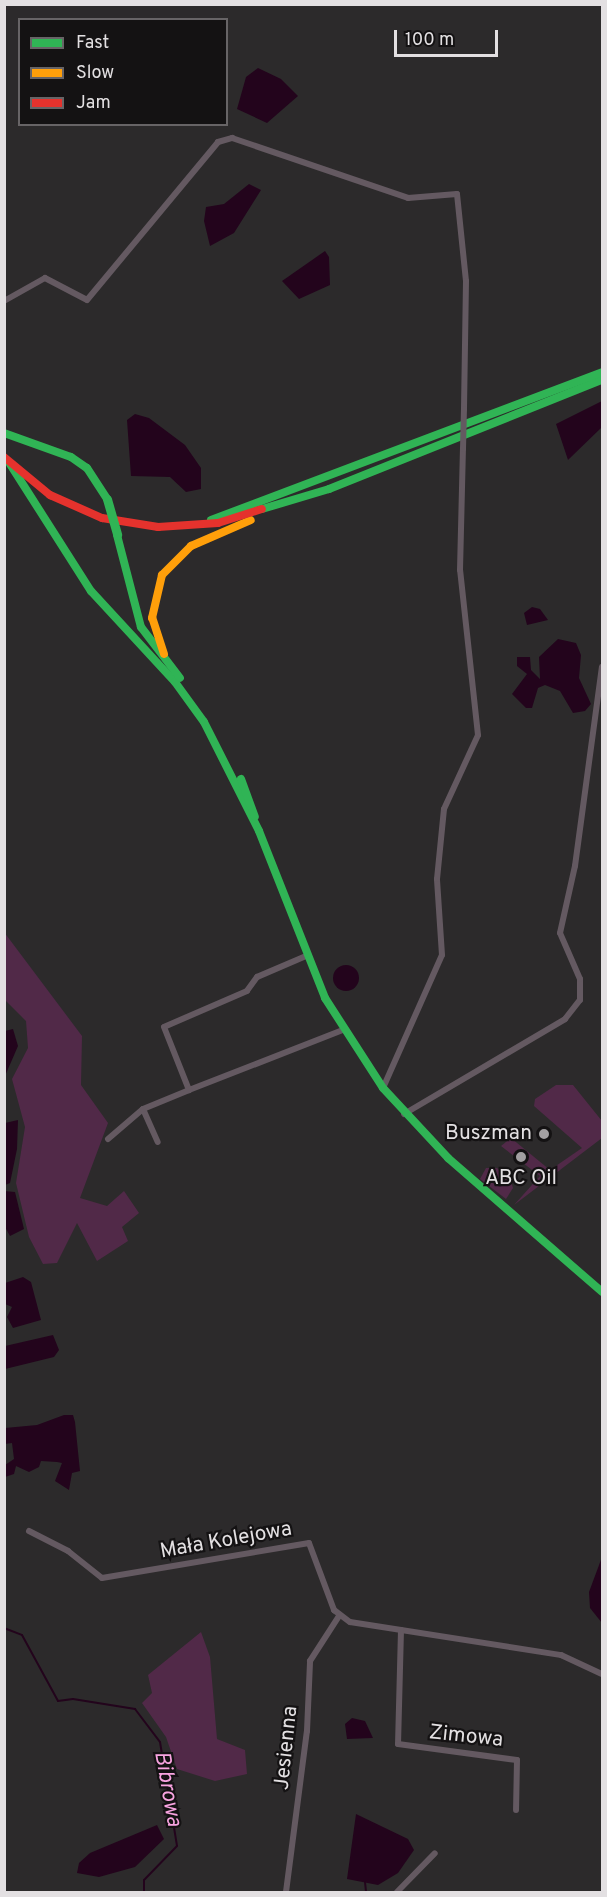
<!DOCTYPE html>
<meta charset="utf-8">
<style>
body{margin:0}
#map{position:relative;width:607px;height:1897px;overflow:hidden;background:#2c2a2b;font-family:Overpass,sans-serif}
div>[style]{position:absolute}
.green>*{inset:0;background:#512948}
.water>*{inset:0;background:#23041c}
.round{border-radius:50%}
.stream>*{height:2px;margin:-1px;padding:0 1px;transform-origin:1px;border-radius:1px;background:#23041c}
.street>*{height:6px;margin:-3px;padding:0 3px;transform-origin:3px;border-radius:3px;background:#645961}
.fast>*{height:8px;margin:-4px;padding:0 4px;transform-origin:4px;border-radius:4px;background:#30b455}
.slow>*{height:8px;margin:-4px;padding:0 4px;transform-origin:4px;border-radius:4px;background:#ff9f0a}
.jam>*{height:8px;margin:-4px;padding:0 4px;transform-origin:4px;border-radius:4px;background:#e5322d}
.street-bridge>*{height:6px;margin:-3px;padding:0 3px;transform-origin:3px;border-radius:3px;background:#645961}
.fast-bridge>*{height:9px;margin:-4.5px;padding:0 4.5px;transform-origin:4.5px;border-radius:4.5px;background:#30b455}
.dots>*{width:16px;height:16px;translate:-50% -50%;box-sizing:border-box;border:3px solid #141213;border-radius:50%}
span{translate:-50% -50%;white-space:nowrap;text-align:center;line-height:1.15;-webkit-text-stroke:4.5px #141213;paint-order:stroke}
.poi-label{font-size:21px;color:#e3e0e2}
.right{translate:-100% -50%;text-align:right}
.street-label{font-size:21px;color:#e3e0e2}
.water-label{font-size:22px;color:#f8a3e0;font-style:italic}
.frame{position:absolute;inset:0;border:6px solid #e3e0e2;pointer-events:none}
.legend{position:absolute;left:18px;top:18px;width:210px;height:108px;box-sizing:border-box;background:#141213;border:2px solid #676466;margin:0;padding:8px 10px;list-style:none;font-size:18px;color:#e3e0e2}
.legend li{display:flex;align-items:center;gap:12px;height:30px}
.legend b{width:30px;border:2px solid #676466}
.scale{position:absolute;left:394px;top:30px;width:104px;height:27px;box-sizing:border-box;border:3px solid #e3e0e2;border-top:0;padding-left:8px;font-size:18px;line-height:21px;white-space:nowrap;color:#e3e0e2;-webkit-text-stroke:4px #141213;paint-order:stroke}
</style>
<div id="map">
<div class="green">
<i style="clip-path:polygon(4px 932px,82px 1036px,81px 1085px,108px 1123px,80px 1198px,107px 1206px,124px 1191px,139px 1213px,122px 1227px,128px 1241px,97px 1261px,77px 1223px,57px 1263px,43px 1264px,29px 1237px,16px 1183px,25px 1127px,12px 1079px,28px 1048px,26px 1021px,5px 1000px)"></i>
<i style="clip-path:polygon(556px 1085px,573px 1085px,602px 1121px,602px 1138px,514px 1205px,540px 1176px,501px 1146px,511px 1138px,550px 1170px,582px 1148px,534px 1106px,535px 1099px)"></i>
<i style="clip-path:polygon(486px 1168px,497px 1168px,511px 1181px,513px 1188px,506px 1199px,480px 1179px)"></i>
<i style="clip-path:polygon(201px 1632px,210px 1657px,217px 1739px,245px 1750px,247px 1774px,215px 1781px,177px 1769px,166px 1737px,142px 1703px,152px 1693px,148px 1675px)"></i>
</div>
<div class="water">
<i style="clip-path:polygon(258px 68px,281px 79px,298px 96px,267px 123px,237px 109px,246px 77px)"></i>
<i style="clip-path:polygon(249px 184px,261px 190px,234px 233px,210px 246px,204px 221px,206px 207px,224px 204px)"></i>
<i style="clip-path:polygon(325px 251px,329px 257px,330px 285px,299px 299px,282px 281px)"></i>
<i style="clip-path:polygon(602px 401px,602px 427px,568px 460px,556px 424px)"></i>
<i style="clip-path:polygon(135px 414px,149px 418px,185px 445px,201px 468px,201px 489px,186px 492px,170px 477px,131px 476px,127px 420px)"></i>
<i style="clip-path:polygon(532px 607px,540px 609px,548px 620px,527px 625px,524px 613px)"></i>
<i style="clip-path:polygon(558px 639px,576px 643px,581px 655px,579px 678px,591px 704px,585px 711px,573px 713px,560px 691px,545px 685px,538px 688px,532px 708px,526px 708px,512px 694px,527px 674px,517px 666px,517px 657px,530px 657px,531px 670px,540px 679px,539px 657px)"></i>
<i class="round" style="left:333px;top:965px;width:26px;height:26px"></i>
<i style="clip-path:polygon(13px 1029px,18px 1046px,5px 1076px,5px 1031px)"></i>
<i style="clip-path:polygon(18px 1120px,17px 1149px,10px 1183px,5px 1185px,5px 1123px)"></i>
<i style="clip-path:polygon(4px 1191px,15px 1192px,24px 1229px,10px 1236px,5px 1227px)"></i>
<i style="clip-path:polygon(23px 1277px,31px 1282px,41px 1320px,13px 1328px,7px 1317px,12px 1307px,5px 1304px,5px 1283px)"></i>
<i style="clip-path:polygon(53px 1335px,59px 1350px,54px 1357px,5px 1369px,5px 1346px)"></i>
<i style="clip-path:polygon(64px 1415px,73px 1415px,75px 1422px,80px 1471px,72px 1473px,69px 1490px,55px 1481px,62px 1463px,57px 1462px,41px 1461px,39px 1467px,29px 1472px,16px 1466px,14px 1474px,5px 1477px,5px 1465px,14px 1459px,12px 1443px,5px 1444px,5px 1428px,37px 1425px)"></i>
<i style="clip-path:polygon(602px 1557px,602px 1623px,590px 1608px,589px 1592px)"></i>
<i style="clip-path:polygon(352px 1718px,365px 1721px,373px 1738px,347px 1739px,345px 1724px)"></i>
<i style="clip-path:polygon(356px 1814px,408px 1839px,414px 1850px,398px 1873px,378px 1885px,347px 1879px)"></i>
<i style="clip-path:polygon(157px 1825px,164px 1839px,135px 1867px,99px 1877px,77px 1873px,79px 1863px,90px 1853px)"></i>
</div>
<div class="stream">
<i style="left:4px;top:1628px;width:19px;rotate:21deg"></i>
<i style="left:22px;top:1635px;width:75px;rotate:61.4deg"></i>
<i style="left:58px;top:1701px;width:15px;rotate:-8deg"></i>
<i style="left:73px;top:1699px;width:63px;rotate:9.2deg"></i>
<i style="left:135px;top:1709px;width:41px;rotate:52.9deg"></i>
<i style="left:160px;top:1742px;width:105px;rotate:80.7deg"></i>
<i style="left:177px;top:1846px;width:47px;rotate:134.1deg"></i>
<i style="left:144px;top:1880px;width:12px;rotate:90deg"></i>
<i style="left:365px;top:1882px;width:10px;rotate:84deg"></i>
</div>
<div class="street">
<i style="left:4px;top:301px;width:47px;rotate:-29.3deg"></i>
<i style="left:45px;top:278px;width:47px;rotate:27.6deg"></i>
<i style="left:87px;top:300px;width:205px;rotate:-50.3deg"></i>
<i style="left:218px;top:142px;width:15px;rotate:-16deg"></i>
<i style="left:232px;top:138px;width:186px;rotate:18.8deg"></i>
<i style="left:408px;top:198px;width:49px;rotate:-4.7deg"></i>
<i style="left:457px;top:194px;width:87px;rotate:84.1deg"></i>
<i style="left:466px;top:281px;width:128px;rotate:90.9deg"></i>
<i style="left:306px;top:956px;width:53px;rotate:156.8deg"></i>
<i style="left:257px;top:977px;width:17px;rotate:126deg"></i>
<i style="left:247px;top:991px;width:90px;rotate:156.6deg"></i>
<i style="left:164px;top:1027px;width:68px;rotate:68.4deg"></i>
<i style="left:189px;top:1090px;width:165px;rotate:-21.3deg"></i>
<i style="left:383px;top:1088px;width:145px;rotate:-66.1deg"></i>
<i style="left:442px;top:955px;width:76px;rotate:-93.8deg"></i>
<i style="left:437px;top:879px;width:70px;rotate:-84.3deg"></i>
<i style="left:444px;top:809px;width:81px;rotate:-65.3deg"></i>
<i style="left:478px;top:735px;width:166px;rotate:-96.2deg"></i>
<i style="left:460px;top:570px;width:121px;rotate:-88.6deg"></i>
<i style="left:143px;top:1109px;width:36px;rotate:66deg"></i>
<i style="left:404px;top:1114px;width:187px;rotate:-30.5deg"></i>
<i style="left:565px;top:1019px;width:24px;rotate:-52deg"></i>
<i style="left:580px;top:1000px;width:21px;rotate:-90deg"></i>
<i style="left:580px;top:979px;width:50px;rotate:-113.5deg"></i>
<i style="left:560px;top:933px;width:69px;rotate:-77.4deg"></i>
<i style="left:575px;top:866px;width:201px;rotate:-82.3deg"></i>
<i style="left:108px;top:1139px;width:46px;rotate:-40.6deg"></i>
<i style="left:143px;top:1109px;width:50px;rotate:-22.4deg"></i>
<i style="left:29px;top:1531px;width:44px;rotate:27.1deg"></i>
<i style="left:68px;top:1551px;width:43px;rotate:38.5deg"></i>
<i style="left:102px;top:1578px;width:210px;rotate:-9.6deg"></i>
<i style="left:309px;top:1543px;width:72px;rotate:69.5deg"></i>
<i style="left:334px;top:1610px;width:20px;rotate:37deg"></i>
<i style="left:350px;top:1622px;width:214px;rotate:8.9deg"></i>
<i style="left:561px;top:1655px;width:45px;rotate:24.9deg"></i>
<i style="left:401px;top:1630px;width:114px;rotate:91.5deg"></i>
<i style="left:398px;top:1744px;width:120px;rotate:7.7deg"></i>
<i style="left:517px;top:1760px;width:50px;rotate:91.1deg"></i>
<i style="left:286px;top:1892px;width:162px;rotate:-82.6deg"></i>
<i style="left:307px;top:1731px;width:70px;rotate:-87.5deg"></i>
<i style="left:310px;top:1661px;width:54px;rotate:-57.2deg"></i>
<i style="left:397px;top:1892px;width:54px;rotate:-45.7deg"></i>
</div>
<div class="fast">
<i style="left:4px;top:433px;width:71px;rotate:19.7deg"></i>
<i style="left:71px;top:457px;width:19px;rotate:35deg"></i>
<i style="left:87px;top:468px;width:37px;rotate:57deg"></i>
<i style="left:10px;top:464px;width:151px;rotate:57.5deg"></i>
<i style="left:91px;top:591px;width:124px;rotate:47.3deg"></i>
<i style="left:175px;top:682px;width:49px;rotate:54.1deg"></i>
<i style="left:204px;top:722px;width:122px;rotate:63.2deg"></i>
<i style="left:262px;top:509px;width:70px;rotate:-16.6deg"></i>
<i style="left:329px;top:489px;width:294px;rotate:-21.8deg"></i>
<i style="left:211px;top:520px;width:418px;rotate:-20.7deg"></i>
<i style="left:117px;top:535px;width:95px;rotate:75.4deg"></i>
<i style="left:141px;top:627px;width:64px;rotate:52.6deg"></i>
<i style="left:241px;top:779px;width:40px;rotate:69.8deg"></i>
<i style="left:259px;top:831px;width:180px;rotate:68.4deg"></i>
<i style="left:325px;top:998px;width:107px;rotate:57.2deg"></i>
<i style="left:383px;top:1088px;width:96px;rotate:47.1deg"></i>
<i style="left:448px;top:1158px;width:204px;rotate:41deg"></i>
</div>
<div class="slow">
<i style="left:164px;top:654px;width:38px;rotate:-108deg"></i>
<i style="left:152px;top:618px;width:44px;rotate:-76.9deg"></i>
<i style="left:162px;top:575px;width:41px;rotate:-45deg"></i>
<i style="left:191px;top:546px;width:65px;rotate:-23.4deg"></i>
</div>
<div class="jam">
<i style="left:4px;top:457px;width:60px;rotate:39.6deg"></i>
<i style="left:50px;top:495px;width:57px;rotate:23.9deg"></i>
<i style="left:102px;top:518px;width:57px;rotate:9.1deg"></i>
<i style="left:158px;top:527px;width:60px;rotate:-3.8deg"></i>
<i style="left:218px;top:523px;width:46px;rotate:-17.7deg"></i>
</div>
<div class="street-bridge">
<i style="left:463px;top:449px;width:40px;rotate:-88.6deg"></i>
</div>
<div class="fast-bridge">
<i style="left:107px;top:499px;width:37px;rotate:74deg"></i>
</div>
<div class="dots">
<i style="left:544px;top:1134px;background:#a3a0a2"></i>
<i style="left:521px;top:1157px;background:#a3a0a2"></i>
</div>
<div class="poi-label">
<span class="right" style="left:532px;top:1134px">Buszman</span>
<span style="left:521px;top:1179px">ABC Oil</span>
</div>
<div class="street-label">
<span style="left:226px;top:1541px;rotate:-10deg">Mała Kolejowa</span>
<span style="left:466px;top:1737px;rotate:6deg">Zimowa</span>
<span style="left:287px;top:1748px;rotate:-84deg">Jesienna</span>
</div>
<div class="water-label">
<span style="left:167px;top:1789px;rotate:80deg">Bibrowa</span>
</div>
<div class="frame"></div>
<ul class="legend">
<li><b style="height:8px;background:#30b455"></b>Fast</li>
<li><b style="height:8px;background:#ff9f0a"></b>Slow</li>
<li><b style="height:8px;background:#e5322d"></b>Jam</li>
</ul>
<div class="scale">100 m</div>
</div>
